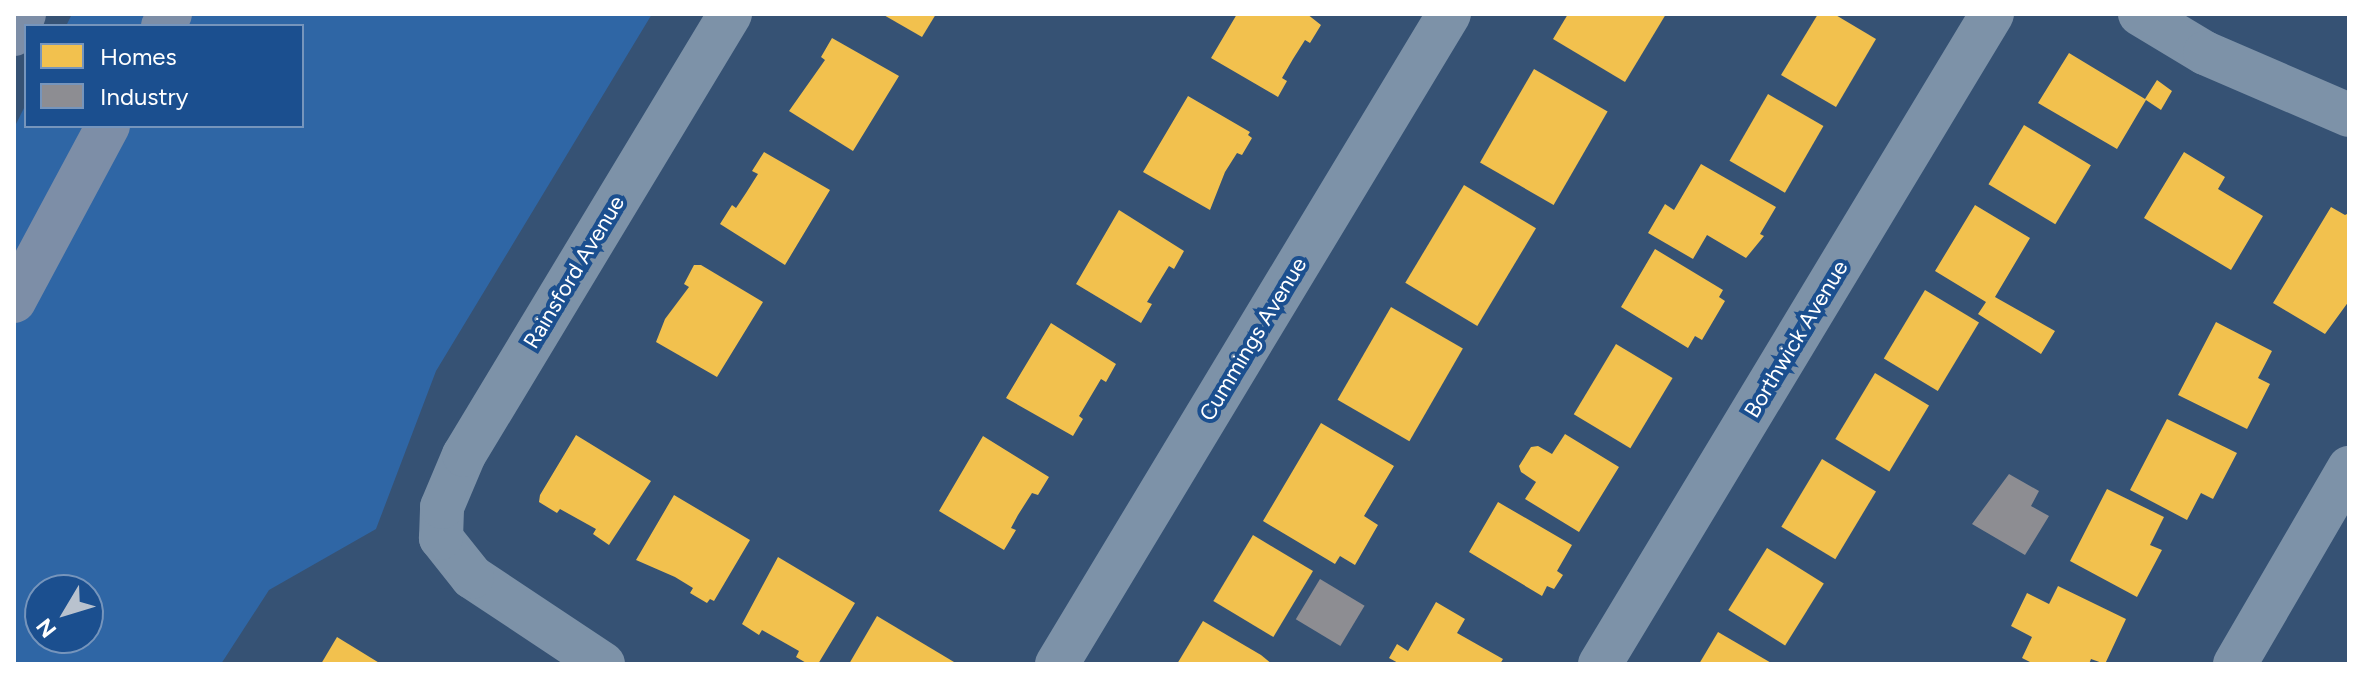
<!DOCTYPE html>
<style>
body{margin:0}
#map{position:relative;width:2363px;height:678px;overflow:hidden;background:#365274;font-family:Figtree,sans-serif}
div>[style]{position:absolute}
.green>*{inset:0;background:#2f66a5}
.homes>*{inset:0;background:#f2c14e;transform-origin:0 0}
.industry>*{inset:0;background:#8d8d92;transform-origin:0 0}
.minor>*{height:44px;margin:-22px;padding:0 22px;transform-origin:22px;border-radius:22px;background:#7d92a8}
.major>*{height:44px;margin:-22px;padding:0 22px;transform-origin:22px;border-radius:22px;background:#7d8ea7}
span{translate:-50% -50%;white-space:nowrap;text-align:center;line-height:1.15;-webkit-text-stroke:8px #1b4f8f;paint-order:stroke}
.street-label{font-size:22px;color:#fff}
.frame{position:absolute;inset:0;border:16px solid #fff;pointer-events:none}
.legend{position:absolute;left:24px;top:24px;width:280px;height:104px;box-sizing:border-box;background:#1b4f8f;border:2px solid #7695bc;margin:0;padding:10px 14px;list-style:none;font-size:24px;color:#fff}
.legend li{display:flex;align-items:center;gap:16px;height:40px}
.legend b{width:40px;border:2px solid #7695bc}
.north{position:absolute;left:24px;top:574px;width:80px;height:80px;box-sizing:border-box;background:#1b4f8f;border:2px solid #7695bc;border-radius:50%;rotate:232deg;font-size:22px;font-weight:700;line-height:32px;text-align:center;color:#fff}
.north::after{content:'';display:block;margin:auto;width:28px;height:36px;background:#b9c2ce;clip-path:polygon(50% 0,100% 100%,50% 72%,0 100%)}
</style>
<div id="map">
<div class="green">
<i style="clip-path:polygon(evenodd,72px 14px,652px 14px,436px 371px,376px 529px,269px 590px,221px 664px,14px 664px,14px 128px,26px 104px,26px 126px,302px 126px,302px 26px,66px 26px,72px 14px,40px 590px,88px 590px,88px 638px,40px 638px,40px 590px)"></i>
</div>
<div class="homes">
<i style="clip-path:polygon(882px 14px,936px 14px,922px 37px)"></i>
<i style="clip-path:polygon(1237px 14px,1307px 14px,1321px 25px,1310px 43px,1305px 40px,1293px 59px,1282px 78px,1287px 81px,1278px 97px,1211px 58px)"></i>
<i style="clip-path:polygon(1568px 14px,1666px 14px,1625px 82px,1553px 39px)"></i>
<i style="clip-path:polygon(1818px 14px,1834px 14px,1876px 39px,1836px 107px,1781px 75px)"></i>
<i style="clip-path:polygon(832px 38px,899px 76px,853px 151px,789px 111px,825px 60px,821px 57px)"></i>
<i style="clip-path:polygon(2069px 53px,2145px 99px,2157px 80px,2172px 91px,2161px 110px,2146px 100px,2117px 149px,2038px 103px)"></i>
<i style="left:1534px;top:69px;width:85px;height:108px;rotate:30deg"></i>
<i style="left:1768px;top:94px;width:64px;height:77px;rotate:30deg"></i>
<i style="clip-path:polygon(1188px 96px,1250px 132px,1248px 135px,1252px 138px,1242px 155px,1237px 153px,1225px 172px,1210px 210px,1143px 172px)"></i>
<i style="left:2024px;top:125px;width:78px;height:69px;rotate:31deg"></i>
<i style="clip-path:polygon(764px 152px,830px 190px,785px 265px,720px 224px,732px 205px,736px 208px,746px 193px,758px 174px,752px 171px)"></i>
<i style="clip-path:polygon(2184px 152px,2225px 177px,2218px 189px,2263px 216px,2231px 270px,2144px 218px)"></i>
<i style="clip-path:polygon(1701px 164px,1776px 207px,1760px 234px,1764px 236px,1746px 258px,1707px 235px,1693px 259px,1648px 233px,1665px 204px,1674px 210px)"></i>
<i style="left:1464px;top:185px;width:84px;height:114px;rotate:31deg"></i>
<i style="clip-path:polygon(1975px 205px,2030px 238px,1995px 297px,2055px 331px,2041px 354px,1978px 314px,1986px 302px,1935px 271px)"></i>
<i style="clip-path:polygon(2331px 207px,2345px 215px,2349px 213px,2349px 301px,2325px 334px,2273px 303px)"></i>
<i style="clip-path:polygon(1119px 210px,1184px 251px,1174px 269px,1169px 266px,1147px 302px,1152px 304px,1141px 323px,1076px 284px)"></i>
<i style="clip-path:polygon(1655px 249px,1723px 290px,1719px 297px,1725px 301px,1702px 340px,1695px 336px,1688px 348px,1621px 307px)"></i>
<i style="clip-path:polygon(694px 265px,701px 265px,763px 302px,717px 377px,656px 342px,665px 319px,689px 287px,684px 284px)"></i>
<i style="left:1925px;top:290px;width:63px;height:80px;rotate:31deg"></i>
<i style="left:1391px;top:307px;width:83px;height:107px;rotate:30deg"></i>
<i style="clip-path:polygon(2216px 322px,2272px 351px,2258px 378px,2270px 384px,2247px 429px,2178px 395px)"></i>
<i style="clip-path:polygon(1051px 323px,1116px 364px,1106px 382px,1101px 379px,1079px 416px,1083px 419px,1073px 436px,1006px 398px)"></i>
<i style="left:1616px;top:344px;width:66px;height:82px;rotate:31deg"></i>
<i style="left:1875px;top:373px;width:63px;height:77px;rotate:31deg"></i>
<i style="clip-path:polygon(2167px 419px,2237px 453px,2213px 499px,2201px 493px,2187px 520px,2130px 490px)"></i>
<i style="clip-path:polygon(1321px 423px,1394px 466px,1364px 516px,1378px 525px,1355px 565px,1340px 556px,1335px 564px,1263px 521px)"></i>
<i style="clip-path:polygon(1565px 434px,1619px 467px,1579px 532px,1525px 499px,1536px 482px,1521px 472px,1519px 466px,1531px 447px,1538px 446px,1552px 454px)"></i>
<i style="clip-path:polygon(576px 435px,651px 481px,609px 545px,593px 534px,596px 529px,560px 509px,557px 513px,539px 502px,540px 495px)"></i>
<i style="clip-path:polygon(983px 436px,1049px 477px,1038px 495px,1032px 493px,1018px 515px,1011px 528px,1016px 530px,1004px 550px,939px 511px)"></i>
<i style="left:1822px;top:459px;width:63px;height:79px;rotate:31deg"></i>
<i style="clip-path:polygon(2107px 489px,2164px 517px,2150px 545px,2162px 550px,2137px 597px,2070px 561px)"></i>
<i style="clip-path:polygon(674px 495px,750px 540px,714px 601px,710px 599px,707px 603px,690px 593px,693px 588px,675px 577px,636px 560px)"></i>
<i style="clip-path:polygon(1498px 502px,1572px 545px,1557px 571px,1563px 575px,1554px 589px,1547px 586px,1542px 596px,1469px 552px)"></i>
<i style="left:1253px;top:535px;width:70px;height:77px;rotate:31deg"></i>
<i style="left:1767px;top:548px;width:67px;height:73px;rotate:32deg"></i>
<i style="clip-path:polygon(778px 557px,855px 603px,818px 664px,808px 664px,796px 657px,799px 651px,762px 630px,759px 635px,742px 624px)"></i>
<i style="clip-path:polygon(2058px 586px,2126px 619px,2105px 664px,2091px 659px,2089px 664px,2034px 664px,2022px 658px,2032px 637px,2011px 626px,2027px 593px,2049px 604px)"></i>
<i style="clip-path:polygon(1436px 602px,1465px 619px,1457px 633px,1503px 659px,1500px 664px,1400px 664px,1389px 658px,1397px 644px,1408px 651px)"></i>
<i style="clip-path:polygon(877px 616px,954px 662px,953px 664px,849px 664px)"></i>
<i style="clip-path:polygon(1203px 621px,1261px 655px,1272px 664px,1177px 664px)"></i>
<i style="clip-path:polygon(1718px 632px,1773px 664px,1699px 664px)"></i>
<i style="clip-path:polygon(337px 637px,381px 664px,321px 664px)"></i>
</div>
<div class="industry">
<i style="clip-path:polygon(2009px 474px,2039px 491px,2031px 506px,2049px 516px,2025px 555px,1972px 524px)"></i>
<i style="left:1320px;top:579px;width:52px;height:47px;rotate:31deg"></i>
</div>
<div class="minor">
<i style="left:2140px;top:14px;width:76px;rotate:31deg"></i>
<i style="left:2205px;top:53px;width:157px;rotate:23.3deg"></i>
<i style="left:603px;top:664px;width:157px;rotate:-146.4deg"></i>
<i style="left:472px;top:577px;width:50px;rotate:-128.5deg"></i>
<i style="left:441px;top:538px;width:31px;rotate:-88deg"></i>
<i style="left:442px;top:507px;width:56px;rotate:-67.1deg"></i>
<i style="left:464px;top:455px;width:515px;rotate:-58.9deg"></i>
<i style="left:1057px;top:664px;width:759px;rotate:-58.91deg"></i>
<i style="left:1600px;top:664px;width:759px;rotate:-58.91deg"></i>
<i style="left:2235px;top:664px;width:227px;rotate:-59.8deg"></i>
</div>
<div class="major">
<i style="left:163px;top:26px;width:14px;rotate:-60deg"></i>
<i style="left:14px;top:34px;width:22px;rotate:-63deg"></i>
<i style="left:14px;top:301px;width:199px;rotate:-61.8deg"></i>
</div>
<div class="street-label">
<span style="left:574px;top:272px;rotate:-59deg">Rainsford Avenue</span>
<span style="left:1253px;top:339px;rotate:-59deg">Cummings Avenue</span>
<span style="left:1796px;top:339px;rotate:-59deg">Borthwick Avenue</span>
</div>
<div class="frame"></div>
<ul class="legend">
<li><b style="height:22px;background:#f2c14e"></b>Homes</li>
<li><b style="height:22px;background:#8d8d92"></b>Industry</li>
</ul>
<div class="north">N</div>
</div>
